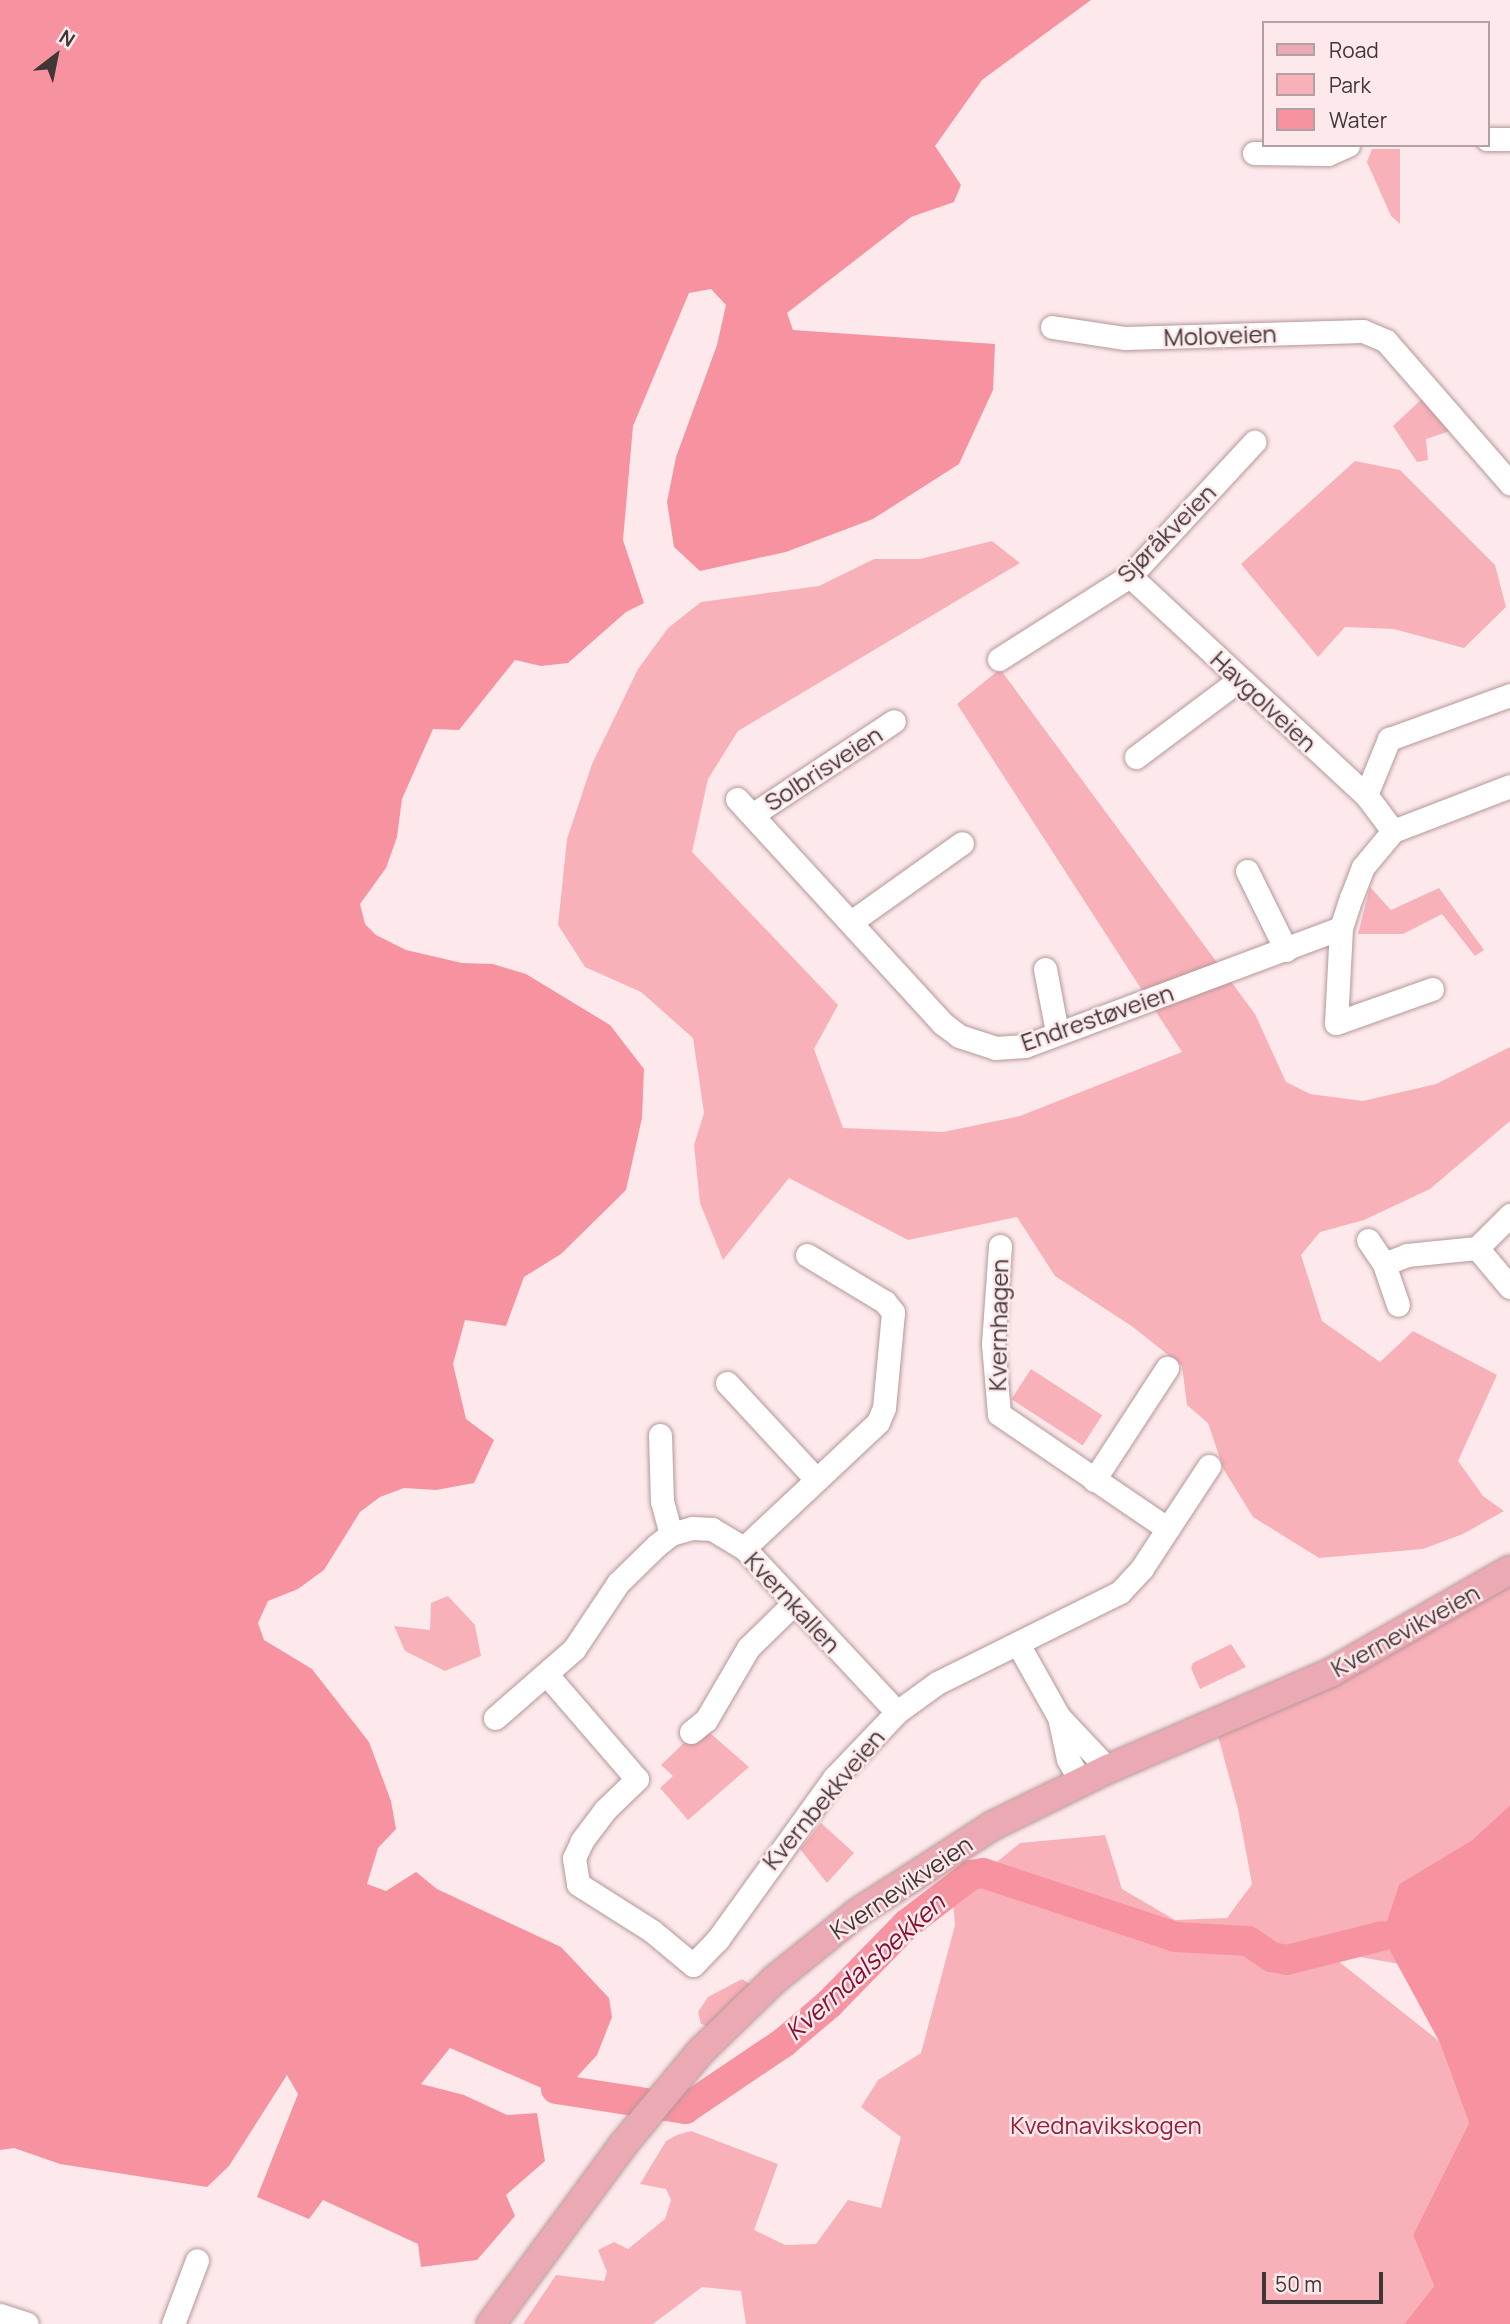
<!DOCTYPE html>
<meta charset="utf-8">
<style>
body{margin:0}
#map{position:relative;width:1510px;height:2324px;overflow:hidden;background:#fde9eb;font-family:Manrope,sans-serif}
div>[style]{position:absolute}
.green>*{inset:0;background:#f9b1b9;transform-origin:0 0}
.water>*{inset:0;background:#f793a0}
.river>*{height:30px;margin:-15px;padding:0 15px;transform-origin:15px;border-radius:15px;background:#f793a0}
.roads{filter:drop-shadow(0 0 2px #b59799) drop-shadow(0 0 2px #b59799)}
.minor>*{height:23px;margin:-11.5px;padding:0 11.5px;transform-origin:11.5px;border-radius:11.5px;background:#fff}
.major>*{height:28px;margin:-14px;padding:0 14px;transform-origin:14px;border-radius:14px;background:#eba9b3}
span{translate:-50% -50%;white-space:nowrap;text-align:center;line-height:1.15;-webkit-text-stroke:5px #fde9eb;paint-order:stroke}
.street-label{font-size:24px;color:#413536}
.park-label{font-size:24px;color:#921f3b}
.water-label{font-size:26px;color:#860f32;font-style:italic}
.legend{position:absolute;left:1262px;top:21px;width:228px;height:126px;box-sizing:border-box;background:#fde9eb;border:2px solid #b2a1a3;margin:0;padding:9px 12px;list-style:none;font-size:21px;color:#413536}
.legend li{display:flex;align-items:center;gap:14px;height:35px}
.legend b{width:35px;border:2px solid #b2a1a3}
.north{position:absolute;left:21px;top:21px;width:70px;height:70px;-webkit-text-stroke:5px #fde9eb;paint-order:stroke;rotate:32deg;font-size:19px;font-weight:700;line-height:28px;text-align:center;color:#413536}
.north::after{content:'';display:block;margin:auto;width:24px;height:32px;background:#413536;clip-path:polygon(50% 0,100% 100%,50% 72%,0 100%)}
.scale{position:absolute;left:1262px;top:2272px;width:121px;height:32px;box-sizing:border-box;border:4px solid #413536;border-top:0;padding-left:9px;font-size:21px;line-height:24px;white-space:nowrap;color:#413536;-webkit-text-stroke:5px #fde9eb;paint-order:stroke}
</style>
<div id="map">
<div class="green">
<i style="clip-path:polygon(1372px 149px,1400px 149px,1400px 224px,1391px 216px,1367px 162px)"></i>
<i style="clip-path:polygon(1425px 396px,1453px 430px,1426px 439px,1428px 460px,1417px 462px,1393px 426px)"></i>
<i style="clip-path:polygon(1355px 461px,1400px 470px,1495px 565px,1506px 607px,1464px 648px,1394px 629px,1345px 627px,1318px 657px,1241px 564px)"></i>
<i style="clip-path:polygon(992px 541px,1020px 563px,738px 731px,708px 779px,692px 852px,838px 1005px,814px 1049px,843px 1128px,943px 1132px,1020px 1116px,1182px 1052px,957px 704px,1000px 669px,1255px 1014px,1286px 1082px,1310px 1094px,1363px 1101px,1436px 1084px,1510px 1047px,1510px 1121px,1430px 1189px,1364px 1220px,1320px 1232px,1301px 1255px,1322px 1321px,1380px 1362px,1413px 1331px,1497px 1375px,1458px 1461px,1483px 1496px,1504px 1511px,1463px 1534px,1423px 1549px,1319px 1558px,1253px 1517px,1224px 1470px,1208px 1423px,1187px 1405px,1182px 1366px,1133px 1327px,1055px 1276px,1017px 1217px,908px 1240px,789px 1178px,723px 1260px,700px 1203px,694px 1145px,704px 1113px,693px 1038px,641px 992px,585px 967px,558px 925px,567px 839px,592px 764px,638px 669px,668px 628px,701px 602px,819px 586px,874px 559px,920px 559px)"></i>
<i style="clip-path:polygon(1370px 887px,1391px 910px,1439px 888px,1484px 950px,1475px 956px,1442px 914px,1403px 934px,1358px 934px)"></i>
<i style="left:1031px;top:1369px;width:85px;height:36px;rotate:33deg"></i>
<i style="clip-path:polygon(1510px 1583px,1510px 1805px,1472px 1840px,1399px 1884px,1382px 1936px,1399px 1964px,1316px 1949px,1281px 1953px,1261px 1937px,1209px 1937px,1175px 1930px,988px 1869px,1020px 1843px,1105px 1835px,1122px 1889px,1175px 1920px,1227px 1918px,1252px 1884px,1238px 1809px,1216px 1729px)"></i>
<i style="clip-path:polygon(448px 1596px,475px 1625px,481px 1656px,445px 1671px,405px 1651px,394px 1626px,430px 1630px,431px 1603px)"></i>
<i style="clip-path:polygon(1231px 1644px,1246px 1667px,1200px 1689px,1191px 1668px,1193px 1663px)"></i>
<i style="clip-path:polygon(710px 1733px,749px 1767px,688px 1820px,660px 1788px,673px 1776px,661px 1765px,689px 1738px)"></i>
<i style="clip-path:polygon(821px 1823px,854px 1853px,827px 1883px,800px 1849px)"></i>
<i style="clip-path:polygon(993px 1879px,1154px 1932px,1295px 1963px,1328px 1953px,1439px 2041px,1469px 2123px,1413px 2235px,1434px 2286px,1404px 2324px,746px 2324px,741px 2291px,702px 2287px,653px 2324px,523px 2324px,556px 2275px,604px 2281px,607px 2272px,598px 2250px,614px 2242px,628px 2249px,665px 2219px,671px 2200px,666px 2189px,640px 2184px,666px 2141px,677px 2135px,691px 2131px,778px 2164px,754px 2230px,785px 2245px,816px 2244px,848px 2200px,881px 2208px,901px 2137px,861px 2107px,878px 2080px,921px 2053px,955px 1925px,953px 1901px,966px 1888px)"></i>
<i style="clip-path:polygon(742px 1979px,750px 1984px,708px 2026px,701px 2024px,698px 2012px,708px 1997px)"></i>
</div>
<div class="water">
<i style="clip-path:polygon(0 0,1091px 0,982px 80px,935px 146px,961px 185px,954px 202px,911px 217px,787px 313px,793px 330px,995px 344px,993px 390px,959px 464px,873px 519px,786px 552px,700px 571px,674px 547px,667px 502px,676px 457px,717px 345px,726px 305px,711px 289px,689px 293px,633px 426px,623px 540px,644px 603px,626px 612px,568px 663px,541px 666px,515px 660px,459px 730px,433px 729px,402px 799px,397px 837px,386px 868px,360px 904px,365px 924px,376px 935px,406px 950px,462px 963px,493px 964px,526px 974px,610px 1025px,644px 1069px,642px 1118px,626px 1190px,561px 1254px,524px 1277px,506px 1326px,465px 1320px,453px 1364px,466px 1419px,494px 1440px,474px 1483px,436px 1490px,404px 1488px,380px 1497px,360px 1512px,324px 1570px,298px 1589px,268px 1601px,258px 1623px,264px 1640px,312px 1669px,369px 1742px,391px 1801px,396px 1829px,378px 1848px,367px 1884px,386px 1891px,416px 1872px,437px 1889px,561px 1947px,609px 1998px,612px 2017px,597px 2055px,575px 2079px,557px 2078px,553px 2093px,450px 2048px,421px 2084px,464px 2095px,507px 2115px,537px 2113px,545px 2161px,506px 2195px,515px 2216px,477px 2260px,421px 2267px,418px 2244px,323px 2200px,309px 2219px,257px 2197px,298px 2094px,287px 2075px,229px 2166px,207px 2187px,60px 2164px,14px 2148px,0 2150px)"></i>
<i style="clip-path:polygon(1510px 1805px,1510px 2324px,1404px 2324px,1434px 2286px,1413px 2235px,1469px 2123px,1439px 2041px,1382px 1936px,1399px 1884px,1472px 1840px)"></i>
</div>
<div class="river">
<i style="left:556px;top:2089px;width:131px;rotate:8.8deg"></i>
<i style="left:685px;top:2109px;width:118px;rotate:-34deg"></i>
<i style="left:783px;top:2043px;width:60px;rotate:-40.3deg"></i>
<i style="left:829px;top:2004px;width:112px;rotate:-45.7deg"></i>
<i style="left:907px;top:1924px;width:81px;rotate:-37.4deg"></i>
<i style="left:971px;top:1875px;width:12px;rotate:-9deg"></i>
<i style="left:983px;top:1873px;width:202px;rotate:18.4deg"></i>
<i style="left:1175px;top:1937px;width:73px;rotate:3.1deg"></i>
<i style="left:1248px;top:1941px;width:29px;rotate:34deg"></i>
<i style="left:1272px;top:1957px;width:15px;rotate:11deg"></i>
<i style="left:1287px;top:1960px;width:98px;rotate:-14.2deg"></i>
</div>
<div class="roads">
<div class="minor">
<i style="left:1487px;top:139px;width:23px"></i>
<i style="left:1254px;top:153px;width:74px;rotate:0.8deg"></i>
<i style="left:1328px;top:154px;width:22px;rotate:-24deg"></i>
<i style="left:1052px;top:327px;width:74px;rotate:8.6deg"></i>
<i style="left:1125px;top:338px;width:238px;rotate:-1.7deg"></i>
<i style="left:1363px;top:331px;width:25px;rotate:23deg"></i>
<i style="left:1386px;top:341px;width:189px;rotate:48.9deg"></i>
<i style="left:1130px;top:576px;width:322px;rotate:42.9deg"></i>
<i style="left:1366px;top:795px;width:45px;rotate:53.1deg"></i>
<i style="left:999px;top:659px;width:155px;rotate:-32.4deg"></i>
<i style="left:1130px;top:576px;width:183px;rotate:-47.2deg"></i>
<i style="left:1136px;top:757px;width:129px;rotate:-36.8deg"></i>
<i style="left:1366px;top:795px;width:61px;rotate:-67.7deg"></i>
<i style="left:1389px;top:739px;width:129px;rotate:-20deg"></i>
<i style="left:737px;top:799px;width:304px;rotate:47.5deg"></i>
<i style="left:942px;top:1023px;width:21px;rotate:37deg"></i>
<i style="left:959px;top:1036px;width:38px;rotate:18deg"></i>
<i style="left:995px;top:1048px;width:30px;rotate:-4deg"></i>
<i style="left:1025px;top:1046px;width:337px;rotate:-20.5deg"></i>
<i style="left:752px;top:815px;width:170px;rotate:-33.5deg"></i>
<i style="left:1247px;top:871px;width:88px;rotate:63.7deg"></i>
<i style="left:851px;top:922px;width:136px;rotate:-35.4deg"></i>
<i style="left:1045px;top:969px;width:64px;rotate:79.2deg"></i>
<i style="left:1432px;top:989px;width:102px;rotate:160.5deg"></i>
<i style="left:1336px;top:1023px;width:95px;rotate:-87deg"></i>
<i style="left:1341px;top:928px;width:32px;rotate:-72deg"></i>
<i style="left:1351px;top:898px;width:33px;rotate:-69deg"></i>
<i style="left:1363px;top:867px;width:47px;rotate:-50.2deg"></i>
<i style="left:1393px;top:831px;width:125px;rotate:-21deg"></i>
<i style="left:1368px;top:1240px;width:29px;rotate:56deg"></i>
<i style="left:1384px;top:1264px;width:43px;rotate:71.1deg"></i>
<i style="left:1000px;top:1246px;width:98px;rotate:94.1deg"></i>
<i style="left:993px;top:1344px;width:70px;rotate:85.1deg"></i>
<i style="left:999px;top:1414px;width:204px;rotate:34.2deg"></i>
<i style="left:1477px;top:1248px;width:47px;rotate:-45deg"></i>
<i style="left:1384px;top:1264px;width:25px;rotate:-21deg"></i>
<i style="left:1407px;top:1255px;width:70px;rotate:-5.7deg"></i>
<i style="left:1477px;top:1248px;width:51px;rotate:49.8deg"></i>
<i style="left:727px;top:1383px;width:131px;rotate:47.2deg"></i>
<i style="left:660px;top:1435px;width:66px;rotate:88.3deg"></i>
<i style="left:662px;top:1501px;width:34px;rotate:75deg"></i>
<i style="left:1094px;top:1480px;width:134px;rotate:-56.9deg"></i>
<i style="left:744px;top:1548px;width:184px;rotate:-43.2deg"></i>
<i style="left:878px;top:1422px;width:15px;rotate:-67deg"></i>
<i style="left:884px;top:1408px;width:96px;rotate:-84.6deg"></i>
<i style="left:893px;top:1312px;width:13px;rotate:-129deg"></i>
<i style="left:885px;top:1302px;width:91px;rotate:-148.9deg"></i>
<i style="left:1018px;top:1644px;width:84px;rotate:60.7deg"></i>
<i style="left:1059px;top:1717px;width:71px;rotate:46.7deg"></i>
<i style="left:548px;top:1676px;width:136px;rotate:49.2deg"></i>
<i style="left:637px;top:1779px;width:45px;rotate:135.9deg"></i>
<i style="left:605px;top:1810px;width:39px;rotate:127deg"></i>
<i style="left:582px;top:1841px;width:19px;rotate:115deg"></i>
<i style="left:574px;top:1858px;width:26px;rotate:81deg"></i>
<i style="left:578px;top:1884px;width:88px;rotate:32.4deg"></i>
<i style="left:652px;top:1931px;width:53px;rotate:39.7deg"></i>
<i style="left:693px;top:1965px;width:36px;rotate:-46deg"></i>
<i style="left:718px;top:1939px;width:198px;rotate:-54.2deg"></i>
<i style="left:834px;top:1778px;width:91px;rotate:-46.3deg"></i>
<i style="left:897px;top:1712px;width:49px;rotate:-35.9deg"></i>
<i style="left:937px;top:1683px;width:204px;rotate:-26.4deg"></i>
<i style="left:1120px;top:1592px;width:33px;rotate:-47deg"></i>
<i style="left:1142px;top:1568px;width:122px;rotate:-56.7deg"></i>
<i style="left:1059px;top:1717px;width:43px;rotate:77.9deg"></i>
<i style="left:1068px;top:1759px;width:25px;rotate:61deg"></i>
<i style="left:495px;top:1718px;width:105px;rotate:-41.1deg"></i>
<i style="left:574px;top:1649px;width:79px;rotate:-56.3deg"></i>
<i style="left:618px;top:1583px;width:54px;rotate:-44.3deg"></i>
<i style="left:657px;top:1545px;width:18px;rotate:-38deg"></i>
<i style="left:671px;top:1534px;width:22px;rotate:-16deg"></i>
<i style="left:692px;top:1528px;width:20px;rotate:3deg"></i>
<i style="left:712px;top:1529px;width:37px;rotate:31deg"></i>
<i style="left:744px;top:1548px;width:224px;rotate:47deg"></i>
<i style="left:691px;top:1732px;width:19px;rotate:-39deg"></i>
<i style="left:706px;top:1720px;width:83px;rotate:-59.7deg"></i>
<i style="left:748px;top:1648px;width:63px;rotate:-44.4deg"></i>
<i style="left:0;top:2315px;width:28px;rotate:18deg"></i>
<i style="left:173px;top:2324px;width:68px;rotate:-69.4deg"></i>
</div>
<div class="major">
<i style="left:491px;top:2324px;width:221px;rotate:-53.6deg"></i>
<i style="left:622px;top:2146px;width:122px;rotate:-50.3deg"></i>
<i style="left:700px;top:2052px;width:103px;rotate:-44.2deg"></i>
<i style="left:774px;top:1980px;width:107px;rotate:-38.9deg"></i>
<i style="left:857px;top:1913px;width:161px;rotate:-32.8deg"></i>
<i style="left:992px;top:1826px;width:129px;rotate:-26.2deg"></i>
<i style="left:1108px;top:1769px;width:242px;rotate:-23.4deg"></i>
<i style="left:1330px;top:1673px;width:207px;rotate:-29.8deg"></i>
</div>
</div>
<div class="street-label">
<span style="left:1220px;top:335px;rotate:-2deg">Moloveien</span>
<span style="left:1166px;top:533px;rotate:-45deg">Sjøråkveien</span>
<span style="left:1264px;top:701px;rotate:43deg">Havgolveien</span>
<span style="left:823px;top:768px;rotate:-33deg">Solbrisveien</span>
<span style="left:1097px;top:1017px;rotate:-19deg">Endrestøveien</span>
<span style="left:998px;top:1325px;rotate:-89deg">Kvernhagen</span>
<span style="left:793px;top:1602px;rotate:47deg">Kvernkallen</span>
<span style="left:1405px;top:1630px;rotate:-29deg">Kvernevikveien</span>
<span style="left:823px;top:1799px;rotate:-50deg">Kvernbekkveien</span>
<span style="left:901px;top:1887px;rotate:-34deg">Kvernevikveien</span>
</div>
<div class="park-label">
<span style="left:1106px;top:2125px">Kvednavikskogen</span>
</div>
<div class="water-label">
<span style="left:865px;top:1967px;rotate:-42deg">Kverndalsbekken</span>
</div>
<ul class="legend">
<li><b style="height:9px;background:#eba9b3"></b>Road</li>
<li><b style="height:19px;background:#f9b1b9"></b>Park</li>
<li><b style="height:19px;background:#f793a0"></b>Water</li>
</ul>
<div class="north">N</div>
<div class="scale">50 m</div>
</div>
